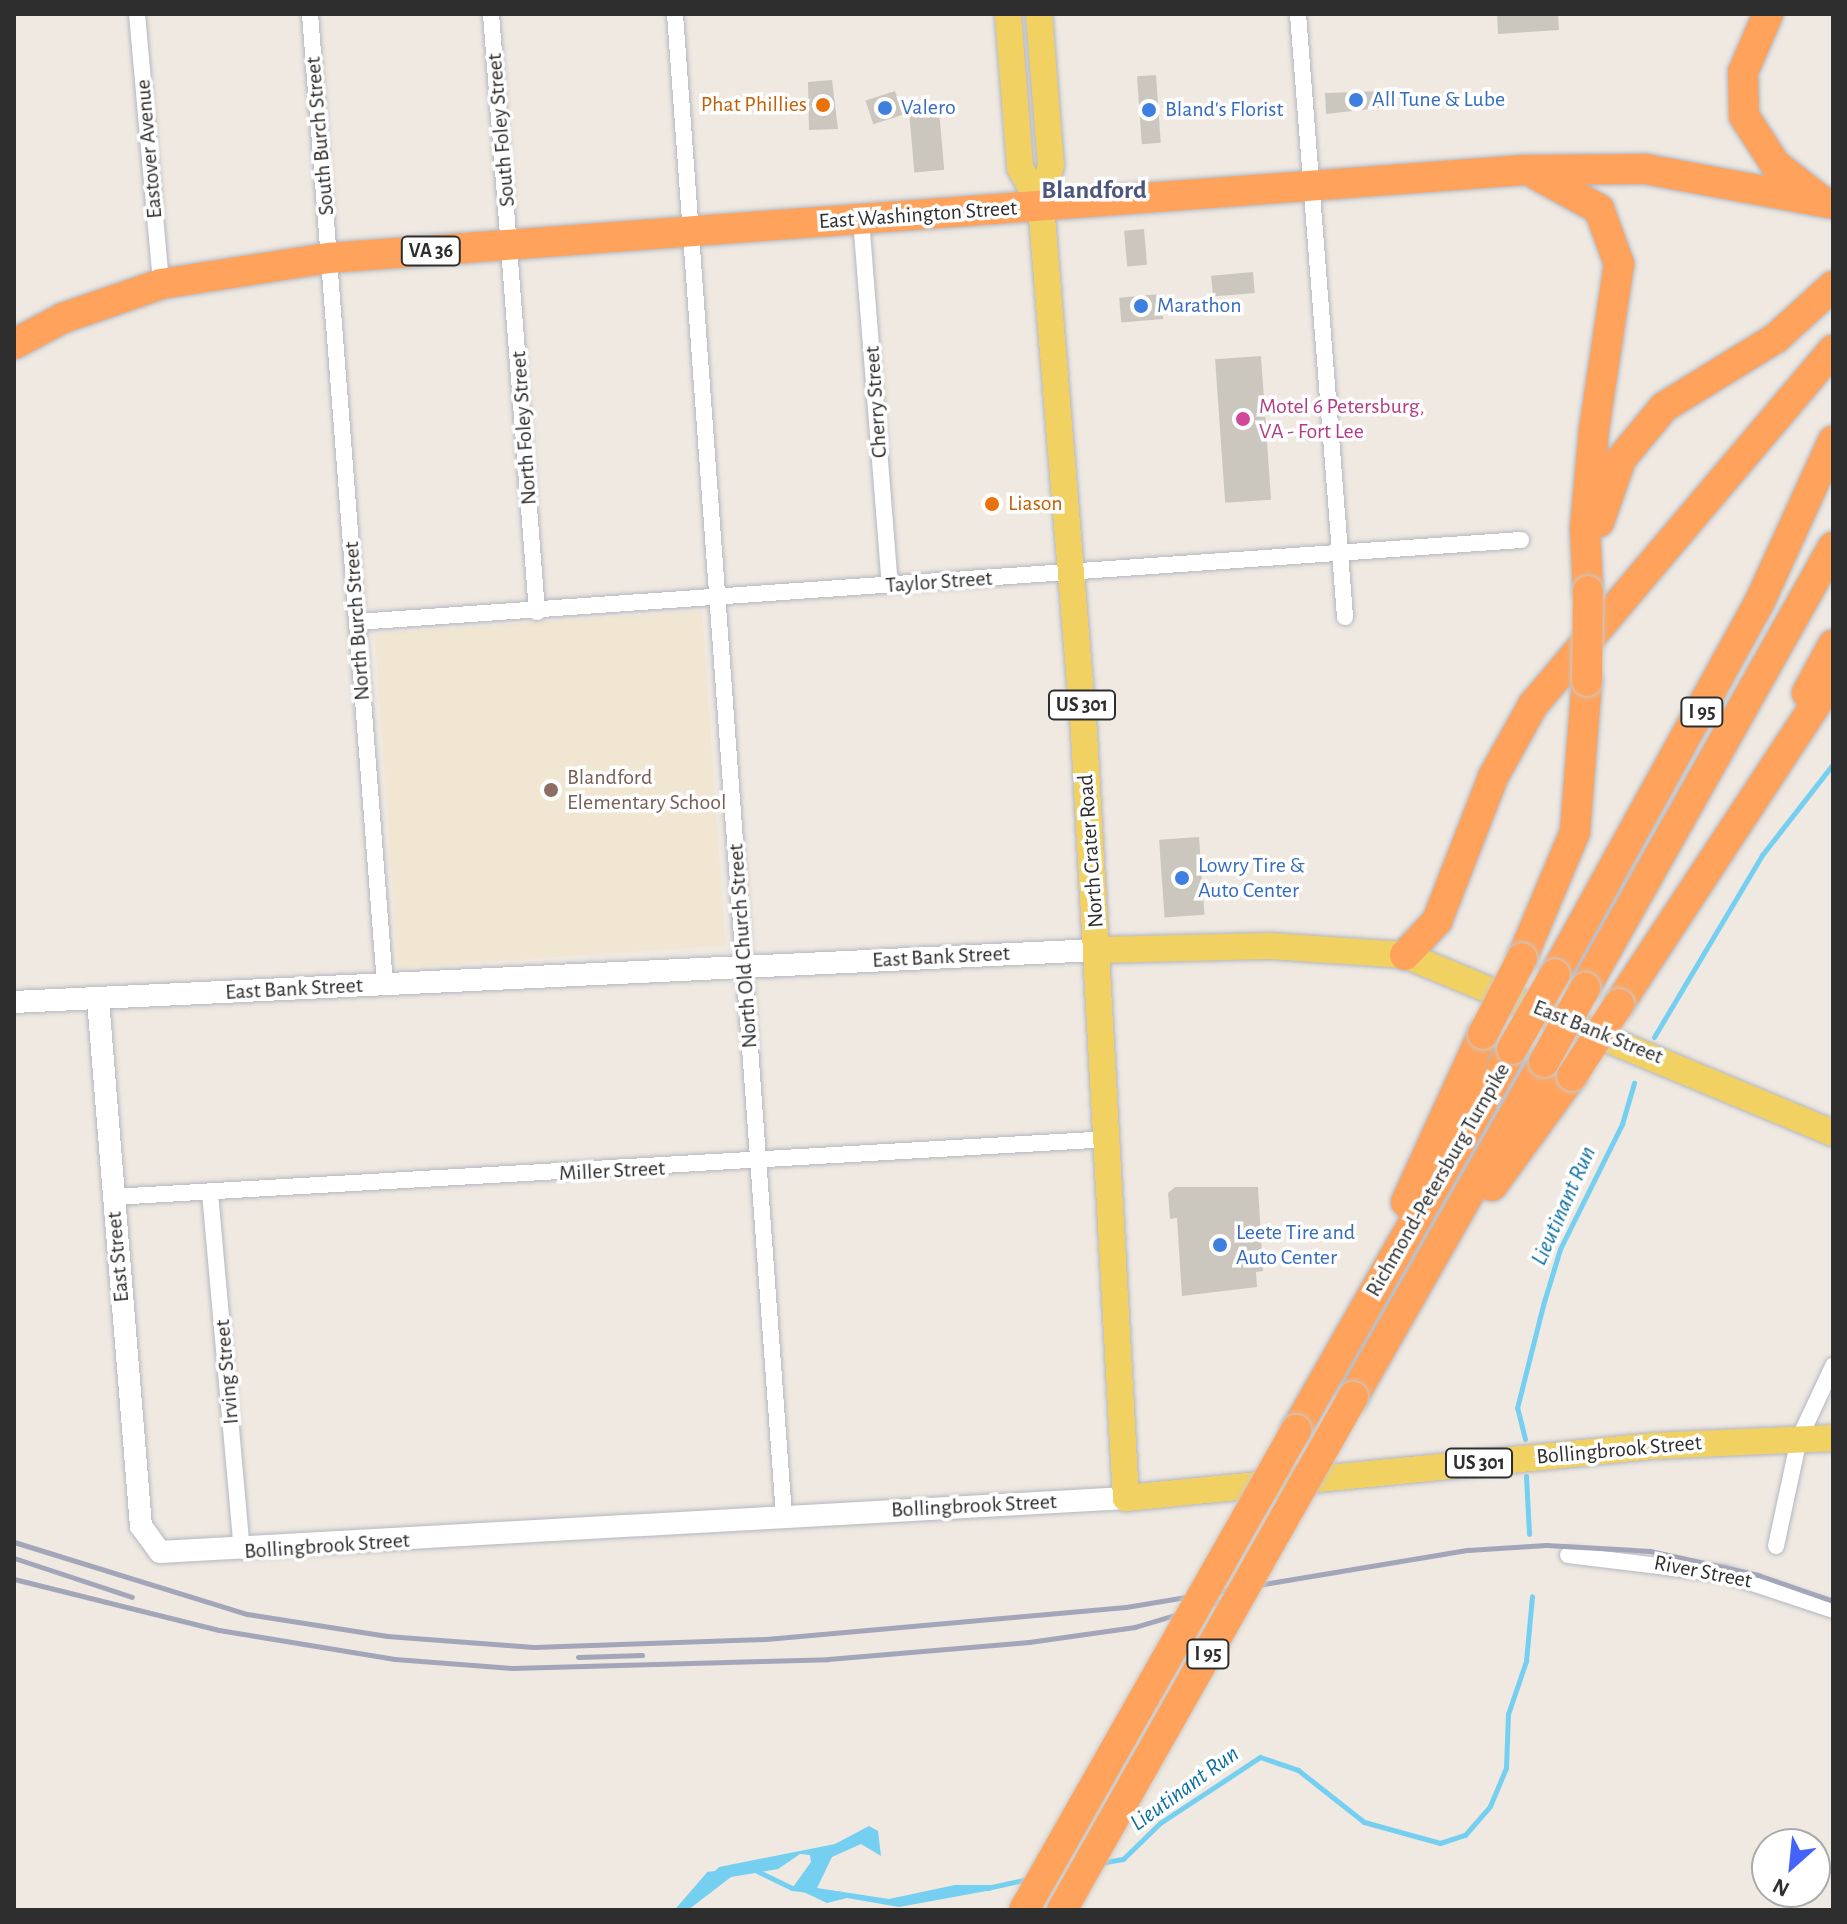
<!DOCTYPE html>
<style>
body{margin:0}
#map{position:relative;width:1847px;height:1924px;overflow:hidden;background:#efe9e1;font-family:"Alegreya Sans",sans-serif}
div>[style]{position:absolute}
.education>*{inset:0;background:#f0e6d1;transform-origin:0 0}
.water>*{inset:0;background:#75cff0}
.stream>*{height:5px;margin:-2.5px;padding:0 2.5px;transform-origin:2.5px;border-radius:2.5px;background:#75cff0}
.building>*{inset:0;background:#cbc7bf;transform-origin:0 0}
.roads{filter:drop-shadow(0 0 2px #b4b7c1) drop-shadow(0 0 2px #b4b7c1)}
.street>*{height:16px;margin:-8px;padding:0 8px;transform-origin:8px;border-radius:8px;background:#fff}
.secondary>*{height:22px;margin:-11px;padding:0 11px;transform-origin:11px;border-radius:11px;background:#fff}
.primary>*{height:26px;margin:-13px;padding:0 13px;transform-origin:13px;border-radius:13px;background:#f2d163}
.highway>*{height:30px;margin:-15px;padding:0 15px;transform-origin:15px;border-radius:15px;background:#ffa35c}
.rail>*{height:5px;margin:-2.5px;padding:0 2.5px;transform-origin:2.5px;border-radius:2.5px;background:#a3a6b8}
.bridges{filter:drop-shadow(0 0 2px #c9c9c9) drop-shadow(0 0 2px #c9c9c9)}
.highway-bridge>*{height:30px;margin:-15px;padding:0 15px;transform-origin:15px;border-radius:15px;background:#ffa35c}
.dots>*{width:22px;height:22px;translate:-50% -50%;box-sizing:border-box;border:4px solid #fff;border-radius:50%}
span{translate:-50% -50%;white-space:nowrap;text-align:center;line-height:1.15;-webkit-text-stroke:7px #fff;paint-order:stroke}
.shield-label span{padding:2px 6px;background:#fff;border:2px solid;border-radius:6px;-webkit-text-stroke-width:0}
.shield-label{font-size:20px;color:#2e2e2e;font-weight:700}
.shop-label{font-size:22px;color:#366cbe}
.left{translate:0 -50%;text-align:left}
.food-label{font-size:22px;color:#c56008}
.right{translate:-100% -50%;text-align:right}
.street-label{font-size:22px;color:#2e2e2e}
.hotel-label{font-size:22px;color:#b23c85}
.education-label{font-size:22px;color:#785e54}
.water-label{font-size:24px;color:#0d6fa3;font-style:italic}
.quarter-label{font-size:26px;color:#4d5680;font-weight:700}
.frame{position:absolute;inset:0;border:16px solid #2e2e2e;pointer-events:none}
.north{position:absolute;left:1751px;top:1828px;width:80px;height:80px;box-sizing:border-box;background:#fff;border:2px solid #ababab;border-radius:50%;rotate:207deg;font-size:22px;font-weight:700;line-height:32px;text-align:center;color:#2e2e2e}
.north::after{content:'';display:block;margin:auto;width:28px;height:36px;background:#4264fb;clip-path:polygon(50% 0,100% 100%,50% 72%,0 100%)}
</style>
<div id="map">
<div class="education">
<i style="left:702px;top:611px;width:335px;height:328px;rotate:86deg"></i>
</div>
<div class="water">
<i style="clip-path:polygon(869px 1826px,878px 1831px,881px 1856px,861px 1844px,832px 1857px,817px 1888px,889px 1899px,955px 1885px,994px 1885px,992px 1890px,899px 1907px,847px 1898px,827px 1903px,793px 1887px,811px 1862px,810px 1855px,800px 1854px,778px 1869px,731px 1877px,688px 1910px,677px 1910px,719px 1867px,835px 1844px)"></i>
</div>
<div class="stream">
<i style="left:1654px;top:1037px;width:212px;rotate:-59.3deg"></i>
<i style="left:1762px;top:855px;width:115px;rotate:-52deg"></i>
<i style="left:1525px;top:1439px;width:32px;rotate:-104deg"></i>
<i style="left:1517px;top:1408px;width:106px;rotate:-75.8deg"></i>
<i style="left:1543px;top:1305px;width:59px;rotate:-73.1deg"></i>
<i style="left:1560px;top:1249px;width:140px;rotate:-63.6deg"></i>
<i style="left:1622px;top:1124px;width:43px;rotate:-73.7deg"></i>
<i style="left:1526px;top:1476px;width:58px;rotate:87deg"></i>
<i style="left:1100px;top:1863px;width:23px;rotate:-10deg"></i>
<i style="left:1123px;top:1859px;width:52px;rotate:-44.2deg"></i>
<i style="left:1160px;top:1823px;width:120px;rotate:-33.4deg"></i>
<i style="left:1260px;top:1757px;width:40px;rotate:18.9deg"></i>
<i style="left:1298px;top:1770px;width:84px;rotate:38.2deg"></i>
<i style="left:1364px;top:1822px;width:79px;rotate:15.4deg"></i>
<i style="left:1440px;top:1843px;width:26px;rotate:-18deg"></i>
<i style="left:1465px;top:1835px;width:38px;rotate:-49deg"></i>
<i style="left:1490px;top:1806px;width:41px;rotate:-67.2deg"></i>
<i style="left:1506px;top:1768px;width:54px;rotate:-87.9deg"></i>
<i style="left:1508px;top:1714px;width:56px;rotate:-71.2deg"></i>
<i style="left:1526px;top:1661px;width:65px;rotate:-84.7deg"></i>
<i style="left:757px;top:1871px;width:39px;rotate:26deg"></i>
<i style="left:792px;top:1888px;width:50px;rotate:6.8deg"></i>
<i style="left:987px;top:1888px;width:42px;rotate:-12.4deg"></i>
<i style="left:677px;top:1910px;width:48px;rotate:-49.3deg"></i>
<i style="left:708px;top:1874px;width:12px;rotate:-9deg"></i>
</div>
<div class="building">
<i style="clip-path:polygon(1497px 14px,1558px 14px,1559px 30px,1498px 34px)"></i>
<i style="left:1156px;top:75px;width:68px;height:19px;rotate:86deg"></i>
<i style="clip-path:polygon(832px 80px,838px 129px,809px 130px,808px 82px)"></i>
<i style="left:895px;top:91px;width:25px;height:31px;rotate:72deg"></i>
<i style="clip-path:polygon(1387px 91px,1388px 107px,1326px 114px,1325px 93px)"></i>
<i style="left:939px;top:110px;width:60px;height:30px;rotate:85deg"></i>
<i style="left:1144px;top:229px;width:36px;height:20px;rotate:85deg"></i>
<i style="left:1253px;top:272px;width:21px;height:42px;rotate:85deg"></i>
<i style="left:1161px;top:294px;width:25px;height:42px;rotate:85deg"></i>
<i style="left:1261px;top:356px;width:144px;height:46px;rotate:86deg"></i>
<i style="left:1199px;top:837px;width:78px;height:40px;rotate:86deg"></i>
<i style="clip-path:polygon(1175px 1187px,1258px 1187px,1263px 1271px,1256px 1272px,1257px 1287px,1182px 1296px,1177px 1218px,1170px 1219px,1168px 1193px)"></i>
</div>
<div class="roads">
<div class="street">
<i style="left:137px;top:14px;width:271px;rotate:84.9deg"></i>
<i style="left:310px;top:14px;width:973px;rotate:85.58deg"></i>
<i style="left:491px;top:14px;width:600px;rotate:85.6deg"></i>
<i style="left:675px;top:14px;width:1507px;rotate:85.85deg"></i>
<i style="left:1298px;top:14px;width:605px;rotate:85.54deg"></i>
<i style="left:861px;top:219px;width:367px;rotate:85.5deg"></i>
<i style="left:357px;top:622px;width:1167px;rotate:-4.03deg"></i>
<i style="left:210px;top:1193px;width:359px;rotate:84.9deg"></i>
<i style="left:113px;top:1197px;width:999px;rotate:-3.33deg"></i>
<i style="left:1776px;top:1546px;width:109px;rotate:-77.9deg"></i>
<i style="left:1799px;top:1439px;width:81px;rotate:-65deg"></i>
<i style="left:1568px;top:1555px;width:158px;rotate:6.9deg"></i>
<i style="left:1725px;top:1574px;width:114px;rotate:18.4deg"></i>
</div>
<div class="secondary">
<i style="left:98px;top:1000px;width:528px;rotate:85.33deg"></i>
<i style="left:141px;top:1526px;width:32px;rotate:54deg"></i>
<i style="left:160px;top:1552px;width:968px;rotate:-3.2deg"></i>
<i style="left:14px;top:1002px;width:1085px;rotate:-2.75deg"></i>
</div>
<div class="primary">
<i style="left:1008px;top:14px;width:154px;rotate:85.5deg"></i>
<i style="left:1020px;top:168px;width:43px;rotate:60.4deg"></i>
<i style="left:1039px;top:14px;width:151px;rotate:85.5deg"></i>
<i style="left:1051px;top:165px;width:41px;rotate:104deg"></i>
<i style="left:1041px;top:205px;width:530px;rotate:85.34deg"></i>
<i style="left:1084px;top:733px;width:766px;rotate:86.86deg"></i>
<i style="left:1126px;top:1498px;width:530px;rotate:-5.64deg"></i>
<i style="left:1653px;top:1446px;width:180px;rotate:-2.5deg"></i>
<i style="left:1098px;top:950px;width:172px;rotate:-1.3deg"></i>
<i style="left:1270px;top:946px;width:135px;rotate:3.8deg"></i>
<i style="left:1405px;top:955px;width:464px;rotate:22.6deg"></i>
</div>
<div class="highway">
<i style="left:1768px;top:14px;width:63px;rotate:113.3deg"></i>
<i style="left:1743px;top:72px;width:44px;rotate:88.7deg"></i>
<i style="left:1744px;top:116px;width:57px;rotate:57.1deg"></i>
<i style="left:1775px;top:164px;width:55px;rotate:38.3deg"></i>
<i style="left:1537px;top:175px;width:71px;rotate:28.7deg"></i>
<i style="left:1599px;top:209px;width:59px;rotate:70deg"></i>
<i style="left:1619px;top:264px;width:167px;rotate:98.6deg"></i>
<i style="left:1594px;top:429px;width:99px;rotate:95.2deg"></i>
<i style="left:1585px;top:528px;width:63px;rotate:87.3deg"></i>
<i style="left:14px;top:344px;width:55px;rotate:-28deg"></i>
<i style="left:63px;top:318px;width:104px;rotate:-19.1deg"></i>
<i style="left:161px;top:284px;width:170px;rotate:-8.8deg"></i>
<i style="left:329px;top:258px;width:1198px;rotate:-4.21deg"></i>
<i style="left:1524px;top:170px;width:121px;rotate:-0.5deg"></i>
<i style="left:1645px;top:169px;width:191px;rotate:10.5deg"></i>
<i style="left:1599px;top:522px;width:67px;rotate:-70.8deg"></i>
<i style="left:1621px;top:459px;width:67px;rotate:-50.4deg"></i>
<i style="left:1664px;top:407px;width:132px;rotate:-31.6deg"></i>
<i style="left:1776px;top:338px;width:77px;rotate:-42.4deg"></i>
<i style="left:1807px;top:693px;width:55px;rotate:-61.6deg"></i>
<i style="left:1405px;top:955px;width:47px;rotate:-46.7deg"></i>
<i style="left:1437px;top:921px;width:155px;rotate:-68.7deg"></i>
<i style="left:1493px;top:777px;width:82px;rotate:-60.9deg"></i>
<i style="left:1533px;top:705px;width:465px;rotate:-49.8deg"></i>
<i style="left:1522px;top:958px;width:137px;rotate:-67.2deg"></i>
<i style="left:1575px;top:832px;width:151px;rotate:-85.5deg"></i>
<i style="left:1555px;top:974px;width:426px;rotate:-61.2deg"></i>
<i style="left:1760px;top:601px;width:176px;rotate:-65.5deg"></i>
<i style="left:1585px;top:988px;width:506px;rotate:-60.65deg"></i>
<i style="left:1619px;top:1004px;width:390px;rotate:-56.7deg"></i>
<i style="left:1492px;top:1186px;width:136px;rotate:-54deg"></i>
<i style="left:1406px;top:1202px;width:185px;rotate:-65.4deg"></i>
<i style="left:1353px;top:1397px;width:386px;rotate:-60.3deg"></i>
<i style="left:1296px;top:1430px;width:438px;rotate:-60.4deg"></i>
</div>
</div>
<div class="rail">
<i style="left:14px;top:1542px;width:244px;rotate:17.2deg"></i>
<i style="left:247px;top:1614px;width:142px;rotate:8.9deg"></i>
<i style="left:387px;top:1636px;width:147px;rotate:4.3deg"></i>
<i style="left:534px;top:1647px;width:232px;rotate:-2deg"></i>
<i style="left:766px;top:1639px;width:361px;rotate:-5.1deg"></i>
<i style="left:1126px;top:1607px;width:347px;rotate:-9.5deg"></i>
<i style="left:1468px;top:1550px;width:78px;rotate:-3.7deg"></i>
<i style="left:1546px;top:1545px;width:104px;rotate:3.3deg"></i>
<i style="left:1650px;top:1551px;width:111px;rotate:12.5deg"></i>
<i style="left:1758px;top:1575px;width:79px;rotate:19.1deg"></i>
<i style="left:14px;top:1558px;width:124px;rotate:18.3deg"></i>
<i style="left:14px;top:1579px;width:211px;rotate:14deg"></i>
<i style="left:219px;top:1630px;width:178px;rotate:9.4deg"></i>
<i style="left:395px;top:1659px;width:117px;rotate:4.4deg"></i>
<i style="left:512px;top:1668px;width:316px;rotate:-1.6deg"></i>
<i style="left:828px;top:1659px;width:202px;rotate:-4.8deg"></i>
<i style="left:1029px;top:1642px;width:107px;rotate:-8.1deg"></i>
<i style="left:1135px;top:1627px;width:88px;rotate:-16.6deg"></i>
<i style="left:578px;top:1657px;width:64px;rotate:-1.8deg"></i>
</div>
<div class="bridges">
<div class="highway-bridge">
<i style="left:1587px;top:681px;width:90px;rotate:-89.4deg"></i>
<i style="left:1483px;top:1034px;width:85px;rotate:-62.8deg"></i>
<i style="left:1512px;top:1049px;width:86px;rotate:-60.2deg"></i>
<i style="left:1544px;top:1062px;width:85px;rotate:-61deg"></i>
<i style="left:1572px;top:1076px;width:86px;rotate:-56.9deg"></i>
<i style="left:1024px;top:1910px;width:552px;rotate:-60.46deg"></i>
<i style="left:1062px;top:1910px;width:590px;rotate:-60.44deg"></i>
</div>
</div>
<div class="dots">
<i style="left:1356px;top:100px;background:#3f7fe0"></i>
<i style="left:823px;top:105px;background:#e8710a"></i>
<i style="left:885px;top:108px;background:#3f7fe0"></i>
<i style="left:1149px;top:110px;background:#3f7fe0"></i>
<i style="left:1141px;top:306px;background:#3f7fe0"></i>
<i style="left:1243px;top:419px;background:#d1479c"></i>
<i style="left:992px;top:504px;background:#e8710a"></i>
<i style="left:551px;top:790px;background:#8d6e63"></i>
<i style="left:1182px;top:878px;background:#3f7fe0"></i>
<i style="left:1220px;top:1245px;background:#3f7fe0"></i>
</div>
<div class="shield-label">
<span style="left:431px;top:251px">VA 36</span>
<span style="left:1082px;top:705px">US 301</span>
<span style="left:1702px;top:712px">I 95</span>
<span style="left:1479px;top:1463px">US 301</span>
<span style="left:1208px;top:1654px">I 95</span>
</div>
<div class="shop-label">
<span class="left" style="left:1372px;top:100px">All Tune &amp; Lube</span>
<span class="left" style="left:901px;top:108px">Valero</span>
<span class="left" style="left:1165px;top:110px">Bland's Florist</span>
<span class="left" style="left:1157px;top:306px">Marathon</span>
<span class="left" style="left:1198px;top:878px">Lowry Tire &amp;<br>Auto Center</span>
<span class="left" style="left:1236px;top:1245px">Leete Tire and<br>Auto Center</span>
</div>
<div class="food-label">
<span class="right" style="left:807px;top:105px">Phat Phillies</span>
<span class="left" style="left:1008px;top:504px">Liason</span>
</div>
<div class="street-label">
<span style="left:501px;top:130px;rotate:-95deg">South Foley Street</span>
<span style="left:320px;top:136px;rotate:-95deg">South Burch Street</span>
<span style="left:149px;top:149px;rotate:-95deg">Eastover Avenue</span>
<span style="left:918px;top:215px;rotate:-4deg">East Washington Street</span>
<span style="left:876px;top:402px;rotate:-94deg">Cherry Street</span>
<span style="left:524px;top:428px;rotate:-94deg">North Foley Street</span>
<span style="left:939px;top:582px;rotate:-4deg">Taylor Street</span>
<span style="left:357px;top:621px;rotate:-94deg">North Burch Street</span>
<span style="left:1091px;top:851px;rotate:-94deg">North Crater Road</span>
<span style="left:743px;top:946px;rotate:-94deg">North Old Church Street</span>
<span style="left:941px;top:957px;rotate:-3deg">East Bank Street</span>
<span style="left:294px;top:989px;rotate:-3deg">East Bank Street</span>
<span style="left:1598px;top:1032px;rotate:22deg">East Bank Street</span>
<span style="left:612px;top:1171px;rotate:-3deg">Miller Street</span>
<span style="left:1438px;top:1180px;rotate:-60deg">Richmond-Petersburg Turnpike</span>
<span style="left:118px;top:1257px;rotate:-95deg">East Street</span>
<span style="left:227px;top:1372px;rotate:-95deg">Irving Street</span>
<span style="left:1619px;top:1450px;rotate:-5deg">Bollingbrook Street</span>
<span style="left:974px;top:1506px;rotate:-3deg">Bollingbrook Street</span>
<span style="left:327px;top:1546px;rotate:-4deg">Bollingbrook Street</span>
<span style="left:1703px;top:1572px;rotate:11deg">River Street</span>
</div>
<div class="hotel-label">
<span class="left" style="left:1259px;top:419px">Motel 6 Petersburg,<br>VA - Fort Lee</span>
</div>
<div class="education-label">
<span class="left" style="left:567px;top:790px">Blandford<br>Elementary School</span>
</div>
<div class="water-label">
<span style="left:1564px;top:1206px;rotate:-66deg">Lieutinant Run</span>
<span style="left:1185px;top:1789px;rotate:-36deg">Lieutinant Run</span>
</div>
<div class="quarter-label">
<span style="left:1094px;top:191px">Blandford</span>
</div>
<div class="frame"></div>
<div class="north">N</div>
</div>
